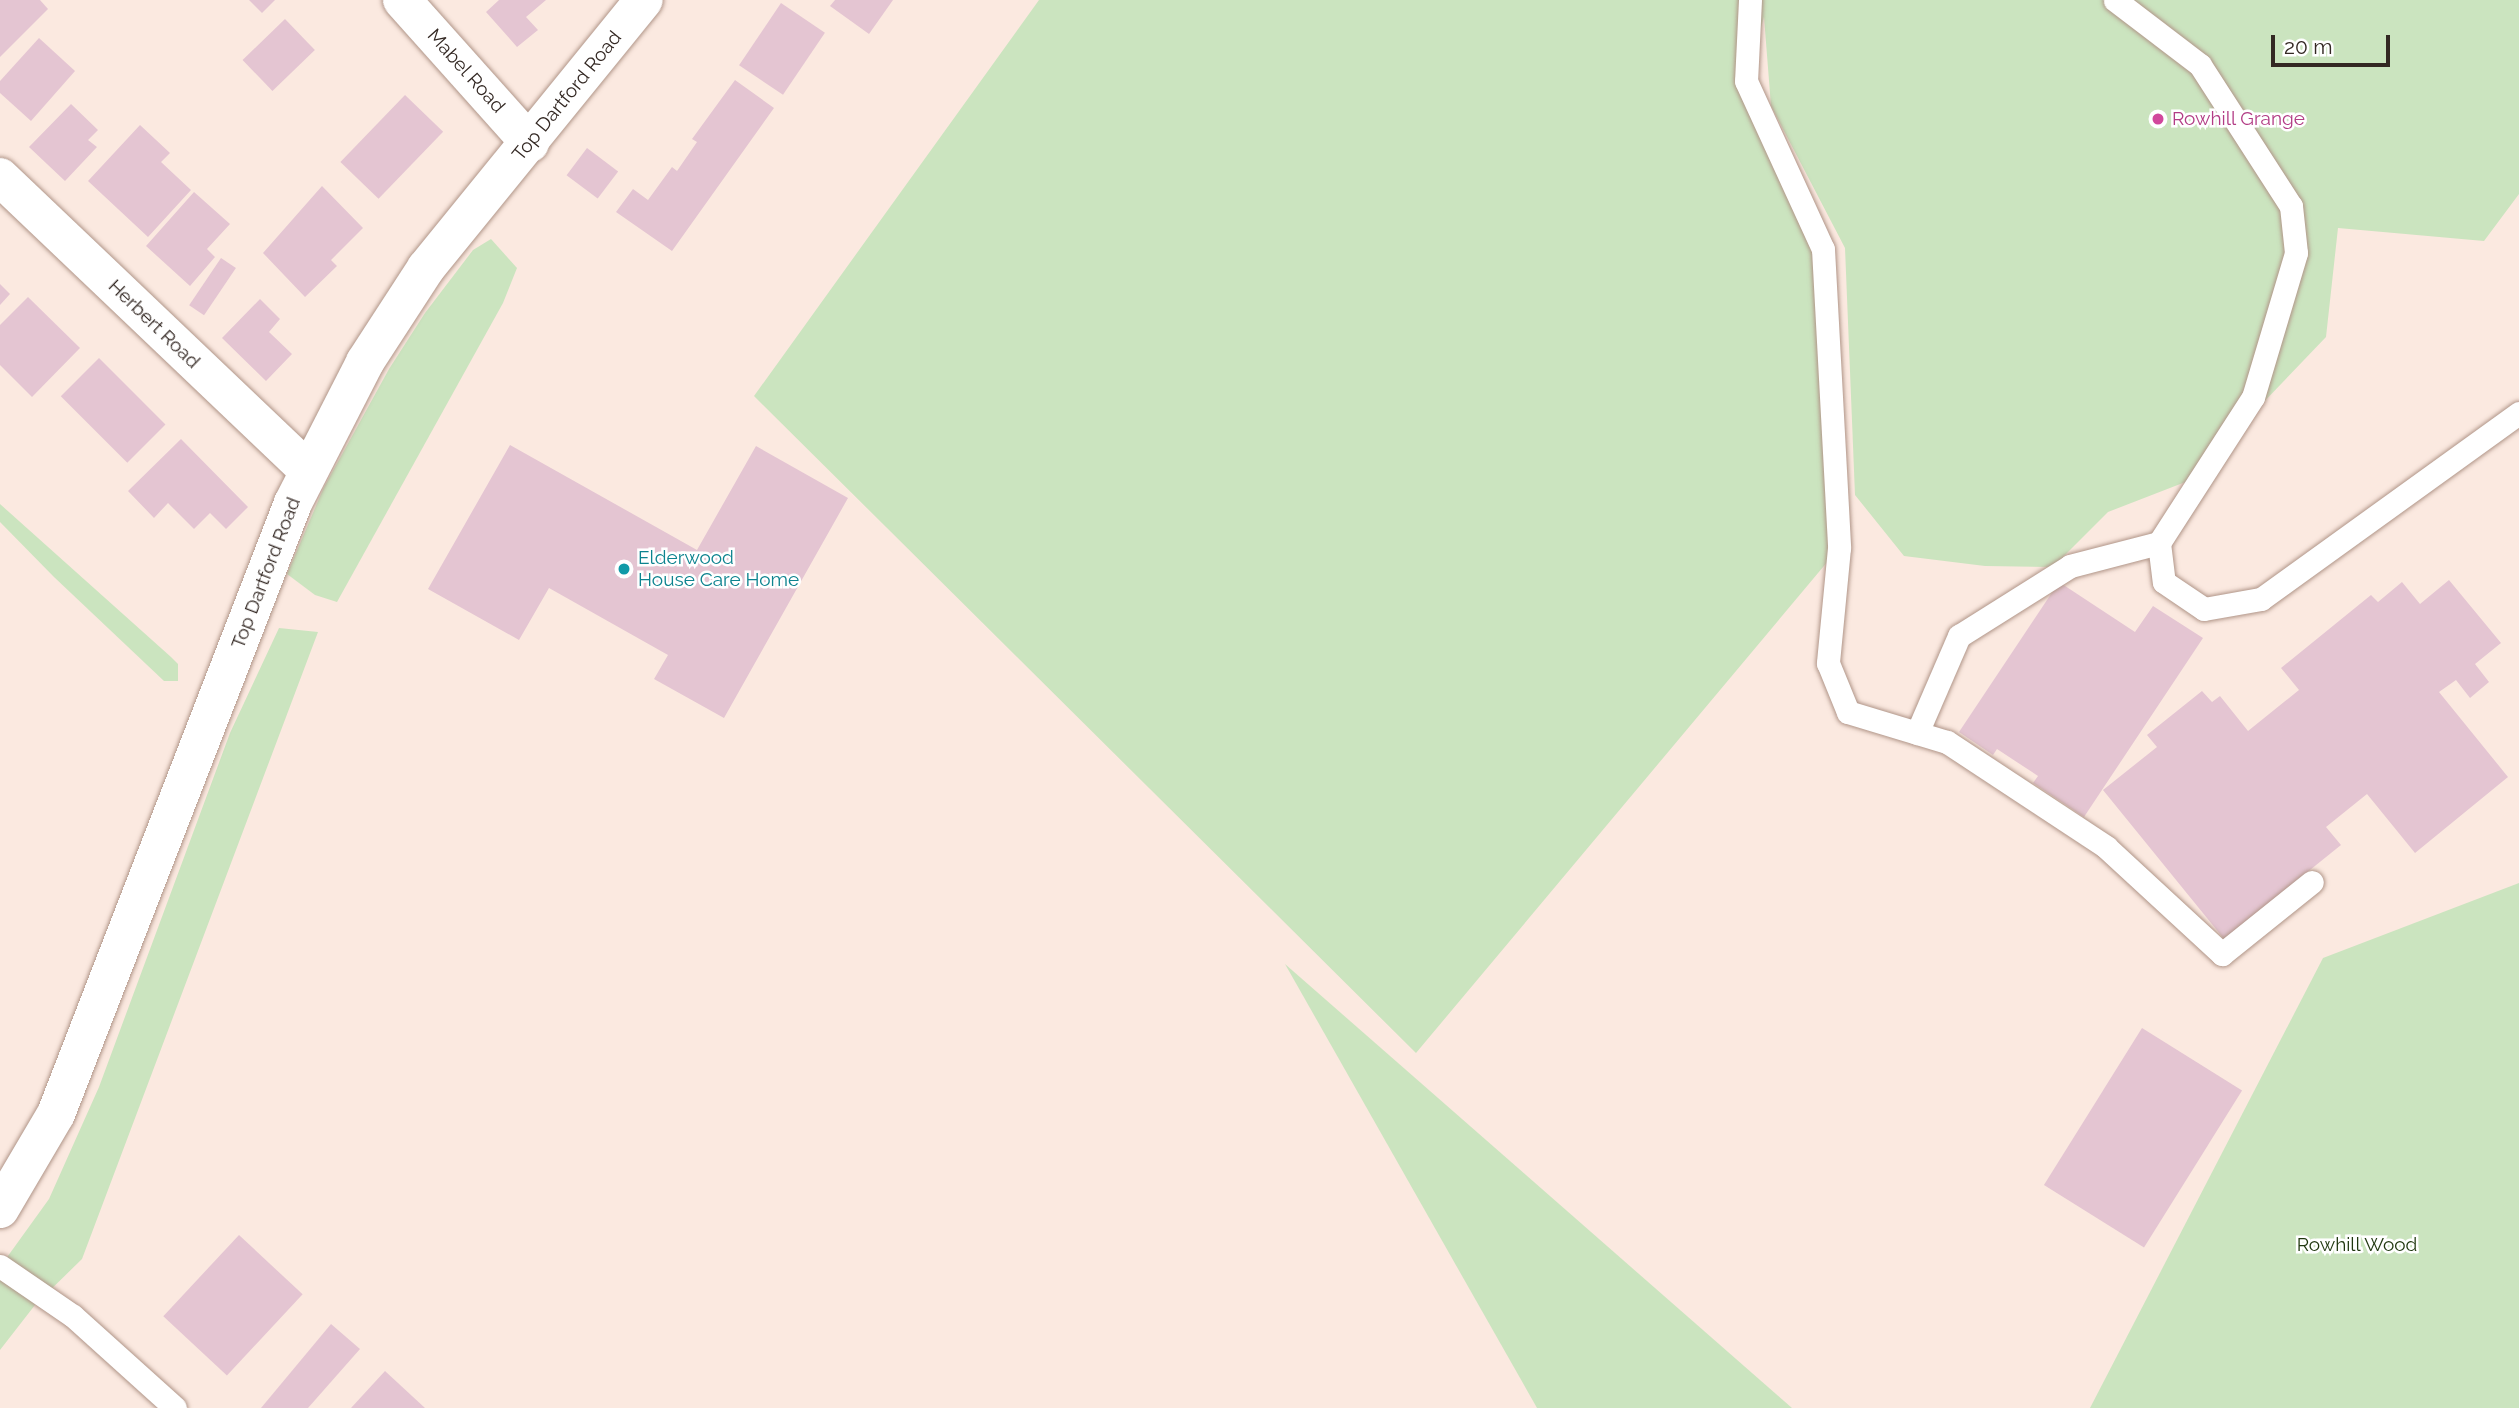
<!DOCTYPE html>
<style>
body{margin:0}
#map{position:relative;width:2519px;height:1408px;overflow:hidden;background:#fbe9e0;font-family:Raleway,sans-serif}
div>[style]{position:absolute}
.green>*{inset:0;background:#cbe4bf}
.building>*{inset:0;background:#e4c5d2;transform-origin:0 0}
.roads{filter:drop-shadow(0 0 2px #b09588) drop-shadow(0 0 2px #b09588)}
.lane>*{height:23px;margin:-11.5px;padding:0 11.5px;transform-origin:11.5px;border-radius:11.5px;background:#fff}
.street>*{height:38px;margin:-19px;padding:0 19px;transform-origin:19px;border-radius:19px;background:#fff}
.secondary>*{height:38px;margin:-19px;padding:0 19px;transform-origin:19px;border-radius:19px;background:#fff}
.dots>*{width:19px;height:19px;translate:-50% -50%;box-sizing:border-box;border:4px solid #fff;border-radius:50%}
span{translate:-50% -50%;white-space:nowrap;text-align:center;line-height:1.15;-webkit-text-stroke:5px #fff;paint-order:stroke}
.street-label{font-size:19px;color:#332823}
.hotel-label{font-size:19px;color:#b23c85}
.left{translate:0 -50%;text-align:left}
.culture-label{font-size:19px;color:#0d838f}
.park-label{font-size:19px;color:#1f370e}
.scale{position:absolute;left:2271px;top:35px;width:119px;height:32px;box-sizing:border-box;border:4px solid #332823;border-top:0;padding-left:9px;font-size:21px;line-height:24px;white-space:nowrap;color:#332823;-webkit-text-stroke:5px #fff;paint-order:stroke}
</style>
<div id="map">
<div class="green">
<i style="clip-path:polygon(1039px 0,2519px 0,2519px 194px,2484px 241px,2338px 228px,2326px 337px,2188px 481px,2108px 512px,2053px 567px,1985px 566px,1904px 556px,1855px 495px,1845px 248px,1771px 106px,1764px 17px,1746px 81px,1823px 249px,1839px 548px,1416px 1053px,754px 396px)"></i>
<i style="clip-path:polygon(491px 239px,517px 268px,503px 303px,337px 602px,315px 595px,287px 574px,324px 487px,389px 369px,425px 313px,473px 250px)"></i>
<i style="clip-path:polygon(0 504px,171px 657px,178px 664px,178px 681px,164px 681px,54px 577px,0 522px)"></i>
<i style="clip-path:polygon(279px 628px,318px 632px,82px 1259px,35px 1305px,0 1350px,0 1267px,49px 1199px,99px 1087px,230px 733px)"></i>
<i style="clip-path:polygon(2519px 883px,2519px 1408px,2090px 1408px,2323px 958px)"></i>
<i style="clip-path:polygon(1285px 964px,1792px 1408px,1537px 1408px)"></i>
</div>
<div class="building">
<i style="clip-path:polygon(0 0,40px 0,48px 9px,0 57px)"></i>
<i style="clip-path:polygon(249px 0,275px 0,262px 13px)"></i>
<i style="clip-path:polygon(499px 0,546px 0,526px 17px,538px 30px,517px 47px,486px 12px)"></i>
<i style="clip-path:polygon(835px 0,893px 0,869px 34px,830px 6px)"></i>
<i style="left:781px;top:3px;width:53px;height:75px;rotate:34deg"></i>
<i style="left:285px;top:19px;width:43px;height:59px;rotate:46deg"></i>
<i style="clip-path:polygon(39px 38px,75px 71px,31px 121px,0 93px,0 81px)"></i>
<i style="clip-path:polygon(735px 80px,774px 108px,672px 251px,616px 212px,633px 189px,648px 200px,672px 167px,677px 171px,697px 142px,692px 139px)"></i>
<i style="left:405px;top:95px;width:53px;height:93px;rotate:44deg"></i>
<i style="clip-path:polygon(71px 104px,98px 130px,88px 140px,97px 147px,65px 181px,29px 147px)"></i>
<i style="clip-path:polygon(140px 125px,170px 153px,161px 162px,191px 190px,148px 237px,88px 181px)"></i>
<i style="left:587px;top:148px;width:39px;height:34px;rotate:37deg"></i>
<i style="clip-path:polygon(322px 186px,363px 228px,331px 260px,337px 266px,305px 297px,263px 253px)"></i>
<i style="clip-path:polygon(194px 192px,230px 224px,207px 249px,215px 257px,190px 286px,146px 246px)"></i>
<i style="left:221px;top:258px;width:18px;height:57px;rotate:34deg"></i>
<i style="clip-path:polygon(0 284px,10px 294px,0 305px)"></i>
<i style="clip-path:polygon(28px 297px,80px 348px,32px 397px,0 365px,0 325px)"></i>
<i style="clip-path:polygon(260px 299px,280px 319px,269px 332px,292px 354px,266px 381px,222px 338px)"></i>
<i style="left:99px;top:358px;width:94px;height:54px;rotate:45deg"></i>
<i style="clip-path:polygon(181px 439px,248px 507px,226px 529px,210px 513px,194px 529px,168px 503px,154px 518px,128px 491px)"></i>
<i style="clip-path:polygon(510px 445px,697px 550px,756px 446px,848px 498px,724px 718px,654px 679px,668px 655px,549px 588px,519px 640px,428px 589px)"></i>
<i style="clip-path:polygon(2449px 580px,2501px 643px,2475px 664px,2489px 682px,2470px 698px,2456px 680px,2439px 692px,2508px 777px,2415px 853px,2367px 794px,2326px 827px,2341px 845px,2224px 939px,2103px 790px,2157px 747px,2147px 735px,2202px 691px,2212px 702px,2220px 696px,2248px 731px,2299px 690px,2281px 668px,2371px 595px,2378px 602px,2402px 582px,2420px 604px)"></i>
<i style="clip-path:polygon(2059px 582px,2135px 632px,2153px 606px,2203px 638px,2084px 817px,2033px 783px,2038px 776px,1997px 749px,1993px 755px,1959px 732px)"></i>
<i style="left:2142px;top:1028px;width:118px;height:185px;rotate:32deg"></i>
<i style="left:239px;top:1235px;width:87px;height:111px;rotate:43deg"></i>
<i style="clip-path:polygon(331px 1324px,360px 1349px,308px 1408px,261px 1408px)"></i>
<i style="clip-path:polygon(385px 1371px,425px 1408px,351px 1408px)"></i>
</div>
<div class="roads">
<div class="lane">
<i style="left:1750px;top:0;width:81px;rotate:92.8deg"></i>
<i style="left:1746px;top:81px;width:185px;rotate:65.4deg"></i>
<i style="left:1823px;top:249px;width:299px;rotate:86.9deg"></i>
<i style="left:1839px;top:548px;width:116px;rotate:95.5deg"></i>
<i style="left:1828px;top:663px;width:53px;rotate:67.8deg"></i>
<i style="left:1848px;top:712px;width:103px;rotate:16.9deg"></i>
<i style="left:1947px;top:742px;width:191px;rotate:33.4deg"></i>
<i style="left:2106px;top:847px;width:158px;rotate:42.7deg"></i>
<i style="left:2222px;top:954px;width:115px;rotate:-38.7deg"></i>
<i style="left:2115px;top:0;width:107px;rotate:37.4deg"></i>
<i style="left:2200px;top:65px;width:168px;rotate:57.2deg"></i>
<i style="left:2291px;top:206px;width:47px;rotate:83.9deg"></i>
<i style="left:2296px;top:253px;width:150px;rotate:106.6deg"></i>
<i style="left:2253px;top:397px;width:174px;rotate:122.8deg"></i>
<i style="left:2159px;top:543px;width:39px;rotate:83deg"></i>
<i style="left:2164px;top:582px;width:48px;rotate:34deg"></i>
<i style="left:2204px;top:609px;width:58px;rotate:-10deg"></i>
<i style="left:2261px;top:599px;width:318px;rotate:-35.8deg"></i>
<i style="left:1917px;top:733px;width:106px;rotate:-66.6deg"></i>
<i style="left:1959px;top:636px;width:131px;rotate:-32.2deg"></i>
<i style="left:2070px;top:566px;width:92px;rotate:-14.5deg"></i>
<i style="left:0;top:1266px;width:88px;rotate:34.4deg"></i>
<i style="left:73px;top:1316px;width:137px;rotate:42deg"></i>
</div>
<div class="street">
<i style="left:402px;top:0;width:192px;rotate:48.2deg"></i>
<i style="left:0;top:177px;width:425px;rotate:43.6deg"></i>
</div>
<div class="secondary">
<i style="left:0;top:1209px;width:110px;rotate:-59.5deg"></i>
<i style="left:56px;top:1114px;width:655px;rotate:-68.8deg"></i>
<i style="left:293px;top:503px;width:158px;rotate:-62.9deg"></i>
<i style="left:365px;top:362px;width:112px;rotate:-57deg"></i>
<i style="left:426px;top:268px;width:345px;rotate:-50.9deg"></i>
</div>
</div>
<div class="dots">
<i style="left:2158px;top:119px;background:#d1479c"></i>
<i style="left:624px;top:569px;background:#0f9aa8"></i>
</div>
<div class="street-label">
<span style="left:466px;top:71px;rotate:48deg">Mabel Road</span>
<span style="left:567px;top:96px;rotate:-51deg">Top Dartford Road</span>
<span style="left:154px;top:324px;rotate:44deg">Herbert Road</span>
<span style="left:266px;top:573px;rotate:-69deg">Top Dartford Road</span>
</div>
<div class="hotel-label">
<span class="left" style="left:2172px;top:119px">Rowhill Grange</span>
</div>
<div class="culture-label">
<span class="left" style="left:638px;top:569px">Elderwood<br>House Care Home</span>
</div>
<div class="park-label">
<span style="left:2357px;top:1245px">Rowhill Wood</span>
</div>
<div class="scale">20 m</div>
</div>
